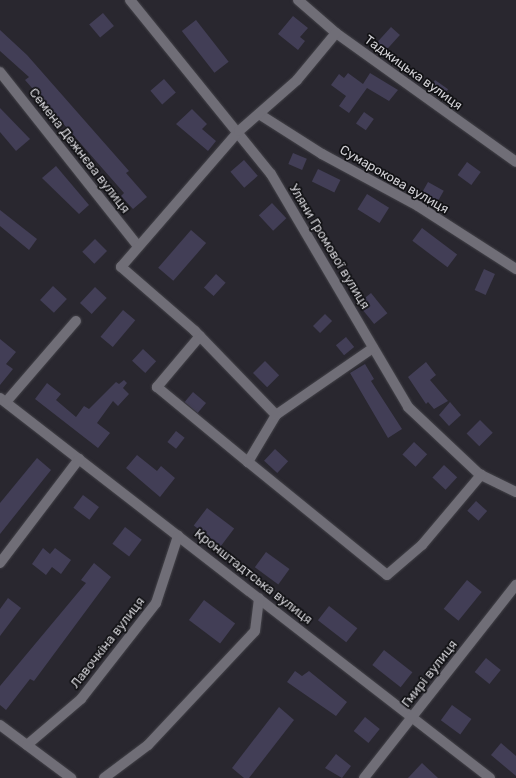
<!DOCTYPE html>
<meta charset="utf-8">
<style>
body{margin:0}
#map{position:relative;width:516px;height:778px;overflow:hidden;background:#29272f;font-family:Rubik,sans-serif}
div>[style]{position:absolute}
.building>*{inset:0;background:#423e56;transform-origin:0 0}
.roads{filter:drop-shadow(0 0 1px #434248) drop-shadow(0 0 1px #434248)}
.minor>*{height:10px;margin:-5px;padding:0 5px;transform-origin:5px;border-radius:5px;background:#706e77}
span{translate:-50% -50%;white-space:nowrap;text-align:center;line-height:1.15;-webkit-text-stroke:3.5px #111114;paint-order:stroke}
.street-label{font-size:13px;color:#d1d0d5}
</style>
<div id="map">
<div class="building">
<i style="left:103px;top:13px;width:17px;height:18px;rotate:50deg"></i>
<i style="clip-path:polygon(293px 16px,308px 28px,300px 37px,305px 41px,298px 50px,278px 34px)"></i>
<i style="left:196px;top:20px;width:53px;height:18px;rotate:52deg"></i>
<i style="left:391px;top:27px;width:12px;height:25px;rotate:42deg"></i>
<i style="clip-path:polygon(0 30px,27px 55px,129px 171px,126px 173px,147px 197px,133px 209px,121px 196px,124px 193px,25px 80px,29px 77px,0 51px)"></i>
<i style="clip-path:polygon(348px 73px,363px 84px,370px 73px,398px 90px,389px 101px,367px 88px,349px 113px,339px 106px,346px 96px,331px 85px,339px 74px,344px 78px)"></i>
<i style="left:164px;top:79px;width:18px;height:18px;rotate:49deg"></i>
<i style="left:435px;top:80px;width:16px;height:11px;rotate:35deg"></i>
<i style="clip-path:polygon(0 108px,30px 139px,16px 151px,0 132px)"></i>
<i style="clip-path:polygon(192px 109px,207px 124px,202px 129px,216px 141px,208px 151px,176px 124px)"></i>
<i style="left:364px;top:112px;width:12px;height:14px;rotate:35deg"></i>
<i style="left:293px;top:153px;width:15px;height:12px;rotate:23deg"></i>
<i style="left:244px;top:160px;width:21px;height:18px;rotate:49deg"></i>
<i style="left:467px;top:162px;width:17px;height:16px;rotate:36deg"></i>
<i style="clip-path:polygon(56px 166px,89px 205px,79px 214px,42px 178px)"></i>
<i style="left:318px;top:169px;width:25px;height:14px;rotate:26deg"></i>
<i style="left:428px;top:182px;width:18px;height:17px;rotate:29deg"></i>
<i style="left:367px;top:194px;width:26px;height:18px;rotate:32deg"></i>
<i style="left:272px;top:203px;width:21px;height:18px;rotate:47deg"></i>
<i style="clip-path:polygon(0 210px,37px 239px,29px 250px,0 226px)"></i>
<i style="left:422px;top:228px;width:44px;height:16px;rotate:37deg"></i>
<i style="left:191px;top:230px;width:20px;height:50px;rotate:41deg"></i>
<i style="left:95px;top:239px;width:17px;height:18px;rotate:45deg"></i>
<i style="left:484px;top:269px;width:12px;height:23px;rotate:24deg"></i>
<i style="left:216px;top:274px;width:13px;height:18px;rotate:42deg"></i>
<i style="left:53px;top:286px;width:19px;height:19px;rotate:43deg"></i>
<i style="left:95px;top:287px;width:16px;height:22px;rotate:43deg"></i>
<i style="left:371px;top:293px;width:26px;height:17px;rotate:51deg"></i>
<i style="left:123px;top:310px;width:16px;height:35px;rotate:40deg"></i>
<i style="left:325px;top:314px;width:10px;height:17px;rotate:45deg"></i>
<i style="left:346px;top:337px;width:13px;height:13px;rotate:51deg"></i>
<i style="clip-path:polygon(0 339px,16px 352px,6px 364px,13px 369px,0 385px)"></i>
<i style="left:143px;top:349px;width:18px;height:16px;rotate:43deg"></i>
<i style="left:265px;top:361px;width:20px;height:17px;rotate:45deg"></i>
<i style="clip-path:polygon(426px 362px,436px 375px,430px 380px,448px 401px,434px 409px,428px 402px,426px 404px,408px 377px)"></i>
<i style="clip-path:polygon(365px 364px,374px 379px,371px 381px,402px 429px,388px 438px,350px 373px)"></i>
<i style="clip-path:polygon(124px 380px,127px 383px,123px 388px,129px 394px,118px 406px,113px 401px,97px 423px,110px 433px,98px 448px,35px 399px,47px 383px,61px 394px,56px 400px,76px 417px,84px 406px,89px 409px,116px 382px,119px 384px)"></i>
<i style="left:193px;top:392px;width:17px;height:13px;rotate:40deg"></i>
<i style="clip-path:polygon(450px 402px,461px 415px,449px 426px,439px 415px)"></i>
<i style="left:480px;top:420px;width:18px;height:19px;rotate:45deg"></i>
<i style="left:176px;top:431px;width:11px;height:14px;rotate:38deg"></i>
<i style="left:414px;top:442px;width:18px;height:17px;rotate:43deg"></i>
<i style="left:275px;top:449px;width:18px;height:16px;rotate:43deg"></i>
<i style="clip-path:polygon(137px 455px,157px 471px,161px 466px,175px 478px,160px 497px,126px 468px)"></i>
<i style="clip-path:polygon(37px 458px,51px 470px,0 534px,0 503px)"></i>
<i style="left:444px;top:465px;width:18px;height:17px;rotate:43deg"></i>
<i style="left:83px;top:495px;width:20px;height:16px;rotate:37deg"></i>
<i style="left:476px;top:501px;width:15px;height:13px;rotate:42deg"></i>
<i style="left:207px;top:508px;width:34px;height:22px;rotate:37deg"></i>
<i style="left:125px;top:527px;width:21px;height:21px;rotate:37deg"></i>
<i style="clip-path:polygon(43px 548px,50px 554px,55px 548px,71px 560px,61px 574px,52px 567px,46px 575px,32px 564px)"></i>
<i style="left:266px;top:552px;width:29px;height:19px;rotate:36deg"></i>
<i style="clip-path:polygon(94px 563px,111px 577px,34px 681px,30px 679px,6px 710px,0 705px,0 686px,86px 583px,81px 580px)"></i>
<i style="left:467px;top:580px;width:19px;height:37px;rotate:39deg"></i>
<i style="clip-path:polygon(8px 598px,21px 608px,0 636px,0 609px)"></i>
<i style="left:204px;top:600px;width:39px;height:25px;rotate:37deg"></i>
<i style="left:329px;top:606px;width:36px;height:18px;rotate:38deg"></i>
<i style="left:384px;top:650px;width:36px;height:19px;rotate:38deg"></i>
<i style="left:486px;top:658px;width:19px;height:18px;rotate:39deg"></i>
<i style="clip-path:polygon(295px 671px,302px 676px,309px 671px,347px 702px,336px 716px,287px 682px)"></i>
<i style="left:452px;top:705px;width:24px;height:19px;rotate:36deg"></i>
<i style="clip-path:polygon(279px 707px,294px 720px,249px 778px,244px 778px,232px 768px)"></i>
<i style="left:365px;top:717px;width:19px;height:18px;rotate:39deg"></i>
<i style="clip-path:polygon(501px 743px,516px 756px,516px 776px,491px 755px)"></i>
<i style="clip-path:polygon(336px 754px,351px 766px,342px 778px,325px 768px)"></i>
<i style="clip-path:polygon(422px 763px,438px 778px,408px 778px)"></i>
</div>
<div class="roads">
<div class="minor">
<i style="left:130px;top:0;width:224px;rotate:51deg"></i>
<i style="left:271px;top:174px;width:270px;rotate:59.5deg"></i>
<i style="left:408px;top:407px;width:98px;rotate:43.3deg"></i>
<i style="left:479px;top:474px;width:41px;rotate:25.9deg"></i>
<i style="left:298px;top:0;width:50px;rotate:41deg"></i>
<i style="left:336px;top:33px;width:221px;rotate:35.6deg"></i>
<i style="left:0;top:72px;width:222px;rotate:51.6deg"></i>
<i style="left:259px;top:114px;width:75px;rotate:32.4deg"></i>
<i style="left:322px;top:154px;width:109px;rotate:28.4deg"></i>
<i style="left:418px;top:206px;width:117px;rotate:32.7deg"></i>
<i style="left:200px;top:336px;width:67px;rotate:130.1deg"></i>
<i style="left:157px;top:387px;width:118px;rotate:39.5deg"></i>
<i style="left:373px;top:348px;width:118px;rotate:145.4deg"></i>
<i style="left:276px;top:415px;width:55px;rotate:120.8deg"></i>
<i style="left:248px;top:462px;width:179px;rotate:39.1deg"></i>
<i style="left:387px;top:575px;width:46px;rotate:-40.6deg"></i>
<i style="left:422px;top:545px;width:92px;rotate:-49.9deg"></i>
<i style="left:0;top:398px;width:620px;rotate:37.79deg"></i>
<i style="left:6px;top:402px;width:107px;rotate:-49.2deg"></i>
<i style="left:276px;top:415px;width:117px;rotate:-134deg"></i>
<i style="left:195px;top:331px;width:98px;rotate:-139.1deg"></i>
<i style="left:121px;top:267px;width:180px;rotate:-49.1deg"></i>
<i style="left:239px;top:131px;width:77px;rotate:-41.3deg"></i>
<i style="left:297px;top:80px;width:61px;rotate:-50.3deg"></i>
<i style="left:0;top:563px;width:131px;rotate:-52.8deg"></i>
<i style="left:0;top:725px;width:89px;rotate:36.7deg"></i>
<i style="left:27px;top:745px;width:71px;rotate:-40.4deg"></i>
<i style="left:81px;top:699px;width:122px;rotate:-52deg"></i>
<i style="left:156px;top:603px;width:71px;rotate:-71.8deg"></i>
<i style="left:104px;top:778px;width:55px;rotate:-36.9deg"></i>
<i style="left:148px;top:745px;width:156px;rotate:-46.8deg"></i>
<i style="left:255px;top:631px;width:33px;rotate:-83deg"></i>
<i style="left:364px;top:778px;width:246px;rotate:-51.8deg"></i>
</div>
</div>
<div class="street-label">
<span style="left:413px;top:73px;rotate:36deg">Таджицька вулиця</span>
<span style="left:79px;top:151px;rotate:52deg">Семена Дежнєва вулиця</span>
<span style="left:394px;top:180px;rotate:30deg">Сумарокова вулиця</span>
<span style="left:329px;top:247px;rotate:59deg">Уляни Громової вулиця</span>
<span style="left:253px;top:577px;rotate:38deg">Кронштадтська вулиця</span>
<span style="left:108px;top:643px;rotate:-52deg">Лавочкіна вулиця</span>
<span style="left:430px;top:674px;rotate:-52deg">Гмирі вулиця</span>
</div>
</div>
